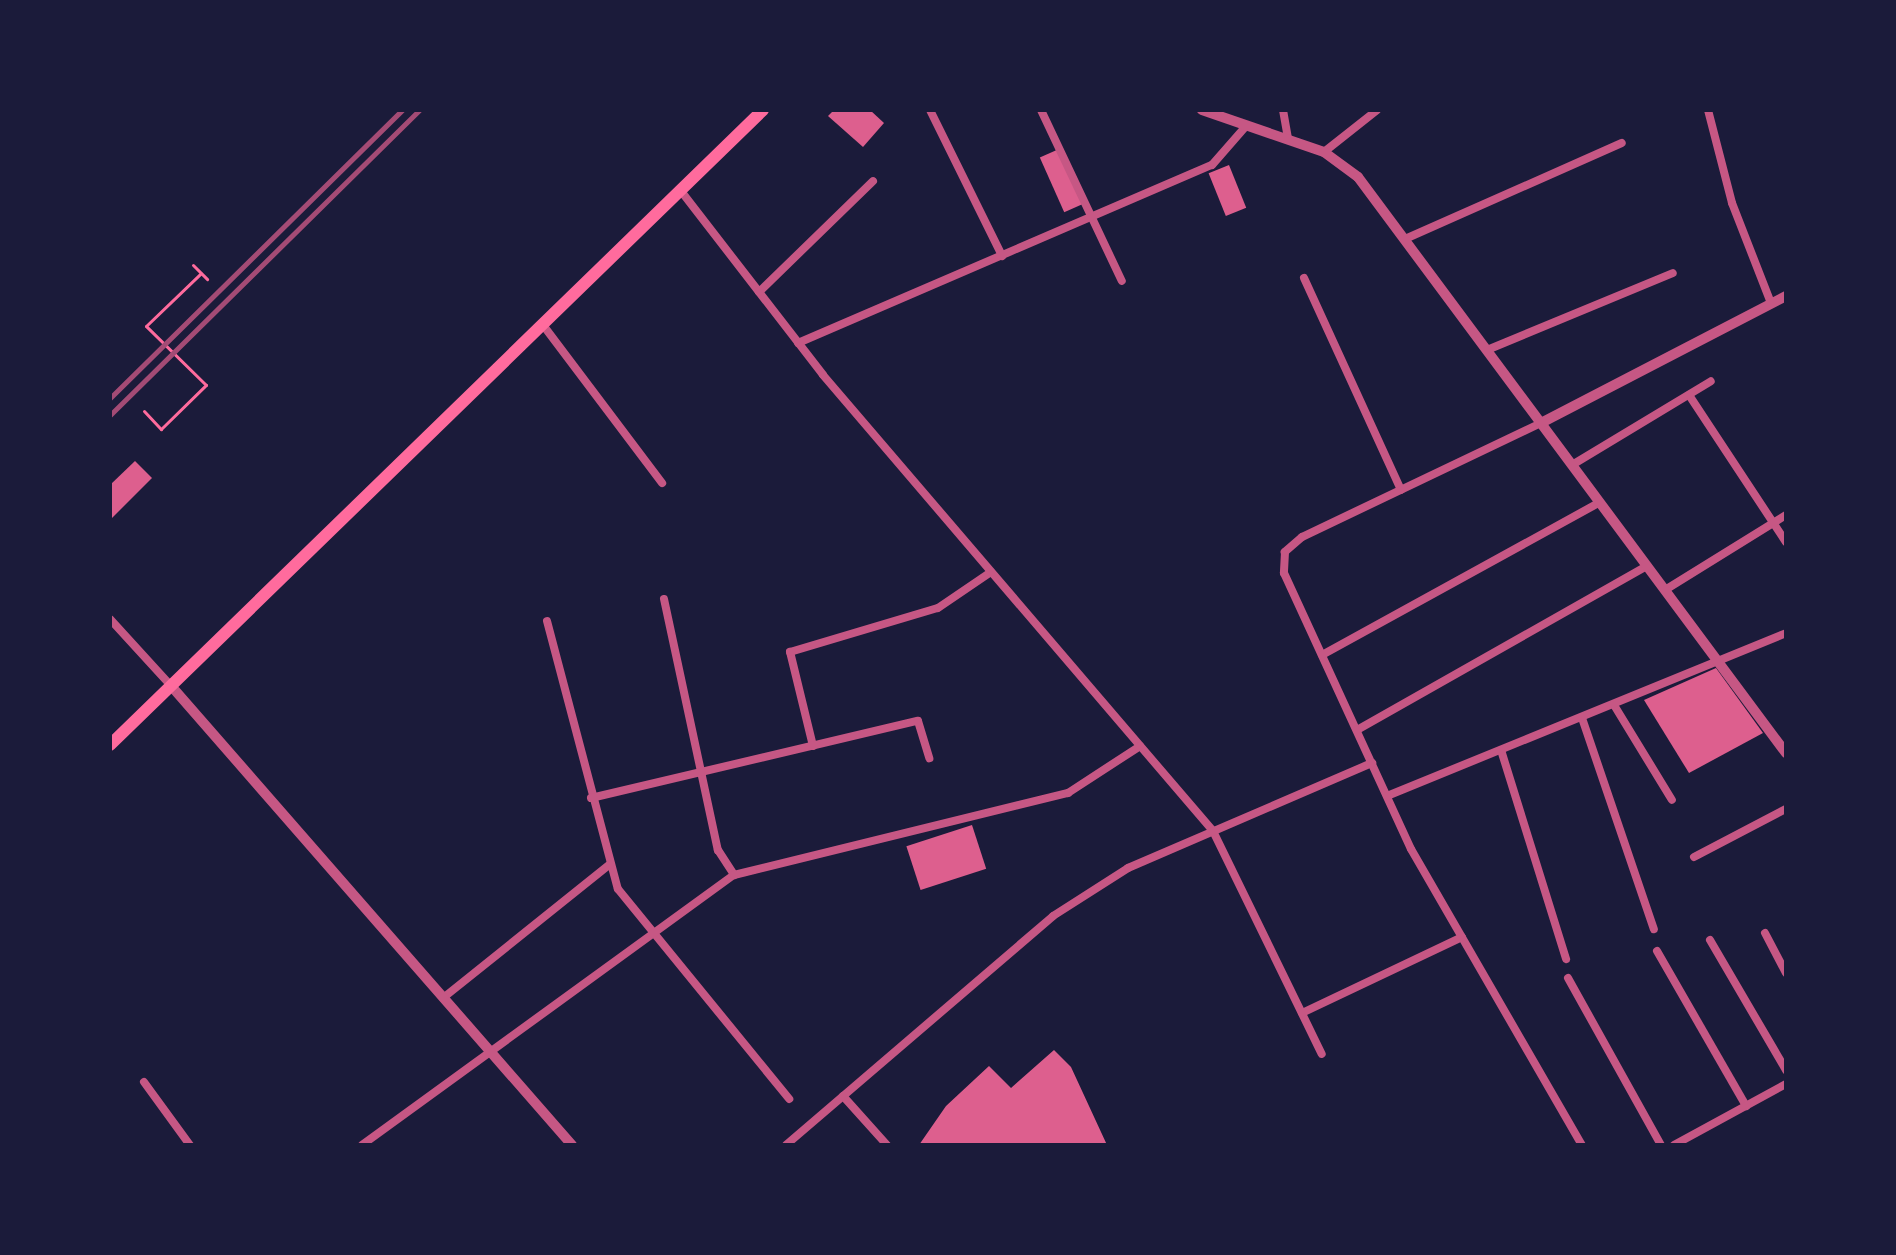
<!DOCTYPE html>
<style>
body{margin:0}
#map{position:relative;width:1896px;height:1255px;overflow:hidden;background:#1b1b3a;font-family:"Varela Round",sans-serif}
div>[style]{position:absolute}
.building>*{inset:0;background:#dd5f8e;transform-origin:0 0}
.path>*{height:3px;margin:-1.5px;padding:0 1.5px;transform-origin:1.5px;border-radius:1.5px;background:#ff6b9d}
.minor>*{height:8px;margin:-4px;padding:0 4px;transform-origin:4px;border-radius:4px;background:#c65784}
.tertiary>*{height:10px;margin:-5px;padding:0 5px;transform-origin:5px;border-radius:5px;background:#c65784}
.primary>*{height:12px;margin:-6px;padding:0 6px;transform-origin:6px;border-radius:6px;background:#ff6b9d}
.rail>*{height:5px;margin:-2.5px;padding:0 2.5px;transform-origin:2.5px;border-radius:2.5px;background:#a44b75}
span{translate:-50% -50%;white-space:nowrap;text-align:center;line-height:1.15;-webkit-text-stroke:8px #1b1b3a;paint-order:stroke}
.frame{position:absolute;inset:0;border:112px solid #1b1b3a;pointer-events:none}
</style>
<div id="map">
<div class="building">
<i style="clip-path:polygon(834px 110px,870px 110px,884px 123px,863px 147px,828px 116px)"></i>
<i style="left:1059px;top:149px;width:60px;height:21px;rotate:66deg"></i>
<i style="left:1229px;top:165px;width:46px;height:22px;rotate:68deg"></i>
<i style="clip-path:polygon(135px 461px,152px 478px,110px 520px,110px 485px)"></i>
<i style="clip-path:polygon(1716px 668px,1763px 733px,1689px 773px,1644px 700px)"></i>
<i style="left:972px;top:825px;width:46px;height:69px;rotate:72deg"></i>
<i style="clip-path:polygon(1054px 1050px,1071px 1067px,1107px 1145px,919px 1145px,946px 1106px,989px 1066px,1011px 1088px)"></i>
</div>
<div class="path">
<i style="left:193px;top:265px;width:20px;rotate:45deg"></i>
<i style="left:144px;top:411px;width:25px;rotate:47deg"></i>
<i style="left:161px;top:429px;width:63px;rotate:-44.4deg"></i>
<i style="left:206px;top:385px;width:84px;rotate:-135.5deg"></i>
<i style="left:146px;top:326px;width:76px;rotate:-43.9deg"></i>
</div>
<div class="minor">
<i style="left:930px;top:110px;width:163px;rotate:63.7deg"></i>
<i style="left:1041px;top:110px;width:189px;rotate:64.7deg"></i>
<i style="left:1283px;top:110px;width:27px;rotate:80deg"></i>
<i style="left:1708px;top:110px;width:96px;rotate:75.5deg"></i>
<i style="left:1732px;top:203px;width:107px;rotate:68.7deg"></i>
<i style="left:1324px;top:152px;width:68px;rotate:-38.4deg"></i>
<i style="left:681px;top:191px;width:232px;rotate:52.3deg"></i>
<i style="left:823px;top:375px;width:600px;rotate:49.46deg"></i>
<i style="left:1213px;top:831px;width:248px;rotate:64deg"></i>
<i style="left:1405px;top:239px;width:237px;rotate:-23.9deg"></i>
<i style="left:1304px;top:278px;width:233px;rotate:65.4deg"></i>
<i style="left:759px;top:292px;width:159px;rotate:-44.2deg"></i>
<i style="left:543px;top:325px;width:198px;rotate:53deg"></i>
<i style="left:798px;top:343px;width:451px;rotate:-23.3deg"></i>
<i style="left:1212px;top:165px;width:52px;rotate:-48.9deg"></i>
<i style="left:1487px;top:350px;width:201px;rotate:-22.5deg"></i>
<i style="left:1689px;top:395px;width:176px;rotate:56.6deg"></i>
<i style="left:1541px;top:423px;width:265px;rotate:154.5deg"></i>
<i style="left:1302px;top:537px;width:23px;rotate:139deg"></i>
<i style="left:1285px;top:552px;width:21px;rotate:93deg"></i>
<i style="left:1284px;top:573px;width:304px;rotate:65.3deg"></i>
<i style="left:1411px;top:849px;width:342px;rotate:60deg"></i>
<i style="left:1572px;top:465px;width:162px;rotate:-31.1deg"></i>
<i style="left:1665px;top:590px;width:142px;rotate:-31.8deg"></i>
<i style="left:664px;top:599px;width:257px;rotate:77.9deg"></i>
<i style="left:718px;top:850px;width:30px;rotate:57deg"></i>
<i style="left:110px;top:619px;width:93px;rotate:47.6deg"></i>
<i style="left:547px;top:621px;width:277px;rotate:75.2deg"></i>
<i style="left:618px;top:889px;width:271px;rotate:50.8deg"></i>
<i style="left:1322px;top:655px;width:317px;rotate:-28.8deg"></i>
<i style="left:1614px;top:705px;width:111px;rotate:58.6deg"></i>
<i style="left:1582px;top:718px;width:223px;rotate:71.2deg"></i>
<i style="left:1357px;top:730px;width:333px;rotate:-29.5deg"></i>
<i style="left:813px;top:746px;width:97px;rotate:-103.7deg"></i>
<i style="left:790px;top:652px;width:154px;rotate:-16.6deg"></i>
<i style="left:938px;top:608px;width:64px;rotate:-34.2deg"></i>
<i style="left:1501px;top:750px;width:219px;rotate:72.7deg"></i>
<i style="left:1387px;top:796px;width:431px;rotate:-22.2deg"></i>
<i style="left:591px;top:798px;width:336px;rotate:-13.3deg"></i>
<i style="left:918px;top:721px;width:39px;rotate:73deg"></i>
<i style="left:1694px;top:857px;width:104px;rotate:-27.6deg"></i>
<i style="left:1765px;top:933px;width:45px;rotate:62.3deg"></i>
<i style="left:1710px;top:940px;width:151px;rotate:59.7deg"></i>
<i style="left:1657px;top:951px;width:179px;rotate:60.1deg"></i>
<i style="left:1568px;top:978px;width:191px;rotate:60.9deg"></i>
<i style="left:443px;top:998px;width:214px;rotate:-38.7deg"></i>
<i style="left:1302px;top:1013px;width:177px;rotate:-25.4deg"></i>
<i style="left:144px;top:1082px;width:78px;rotate:53.9deg"></i>
<i style="left:843px;top:1096px;width:66px;rotate:48.1deg"></i>
<i style="left:362px;top:1145px;width:460px;rotate:-36deg"></i>
<i style="left:734px;top:875px;width:344px;rotate:-13.8deg"></i>
<i style="left:1068px;top:793px;width:86px;rotate:-33.1deg"></i>
<i style="left:786px;top:1145px;width:352px;rotate:-40.6deg"></i>
<i style="left:1053px;top:916px;width:89px;rotate:-32.6deg"></i>
<i style="left:1128px;top:868px;width:266px;rotate:-23.3deg"></i>
<i style="left:1674px;top:1145px;width:128px;rotate:-28.6deg"></i>
</div>
<div class="tertiary">
<i style="left:1202px;top:110px;width:129px;rotate:19deg"></i>
<i style="left:1324px;top:152px;width:42px;rotate:36.3deg"></i>
<i style="left:1358px;top:177px;width:718px;rotate:53.39deg"></i>
<i style="left:1541px;top:423px;width:276px;rotate:-27.4deg"></i>
<i style="left:173px;top:688px;width:607px;rotate:48.88deg"></i>
</div>
<div class="primary">
<i style="left:110px;top:745px;width:911px;rotate:-44.2deg"></i>
</div>
<div class="rail">
<i style="left:110px;top:398px;width:410px;rotate:-44.6deg"></i>
<i style="left:110px;top:415px;width:434px;rotate:-44.6deg"></i>
</div>
<div class="frame"></div>
</div>
